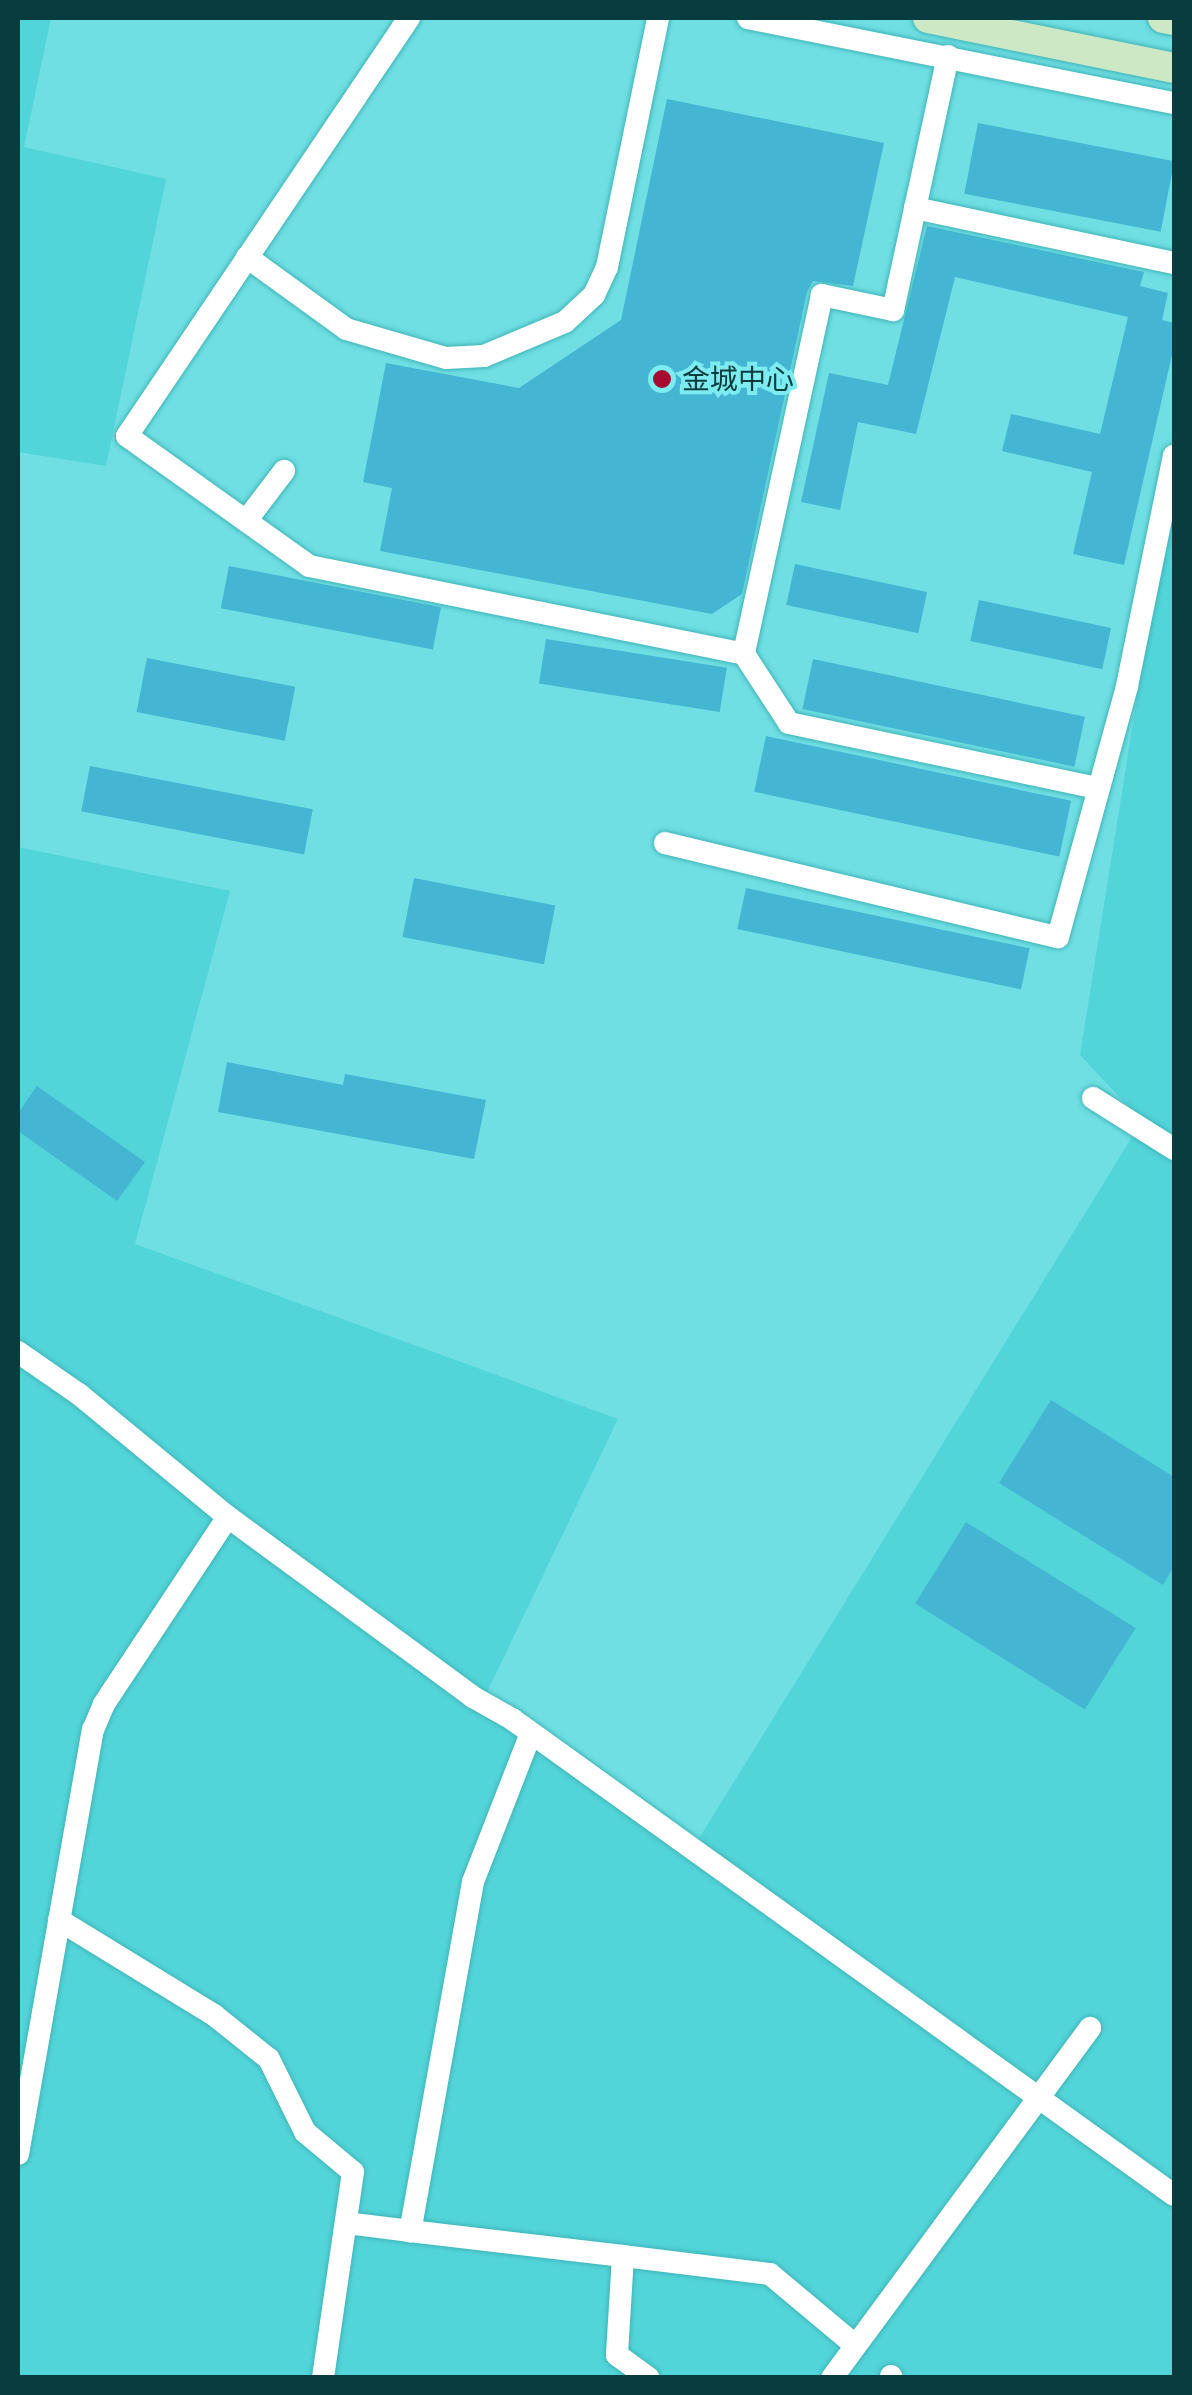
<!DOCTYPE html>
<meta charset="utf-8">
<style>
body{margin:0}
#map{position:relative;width:1192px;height:2395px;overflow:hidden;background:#6fdfe3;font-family:"Public Sans","Noto Sans SC",sans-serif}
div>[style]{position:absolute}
.built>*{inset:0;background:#52d5d9}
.building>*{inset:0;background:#44b6d4;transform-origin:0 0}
.roads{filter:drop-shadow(0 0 2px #40b5b9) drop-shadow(0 0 2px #40b5b9)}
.minor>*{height:22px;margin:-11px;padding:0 11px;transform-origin:11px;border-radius:11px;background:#fff}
.major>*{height:30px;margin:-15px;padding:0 15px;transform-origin:15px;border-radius:15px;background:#cde8c5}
.dots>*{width:28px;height:28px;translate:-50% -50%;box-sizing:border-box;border:5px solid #7decf0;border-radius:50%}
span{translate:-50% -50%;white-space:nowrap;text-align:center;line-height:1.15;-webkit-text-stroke:8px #7decf0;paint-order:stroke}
.poi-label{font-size:28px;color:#083c3e}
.left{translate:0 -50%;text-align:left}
.frame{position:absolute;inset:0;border:20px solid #083c3e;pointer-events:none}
</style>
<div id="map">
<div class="built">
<i style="clip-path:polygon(18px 18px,51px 18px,24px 147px,166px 179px,106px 466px,18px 452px)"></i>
<i style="clip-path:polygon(1166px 516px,1174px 517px,1174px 2377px,18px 2377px,18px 847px,230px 891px,135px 1244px,618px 1419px,478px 1711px,962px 2024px,695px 1845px,1142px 1121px,1080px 1055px)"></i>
</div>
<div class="building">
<i style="clip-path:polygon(667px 99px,884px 143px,853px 286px,813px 281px,807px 292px,742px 594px,712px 614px,380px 551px,392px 488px,363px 482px,386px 363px,519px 388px,621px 320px)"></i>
<i style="left:978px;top:123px;width:200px;height:72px;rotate:11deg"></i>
<i style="clip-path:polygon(927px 226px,1144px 272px,1140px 286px,1168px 293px,1162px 320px,1174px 323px,1174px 346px,1124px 565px,1073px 554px,1092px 472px,1002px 451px,1011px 414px,1100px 434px,1128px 317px,955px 277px,916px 434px,858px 422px,840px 510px,801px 502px,829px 373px,888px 385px)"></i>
<i style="left:795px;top:564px;width:135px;height:42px;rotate:12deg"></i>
<i style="left:229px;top:566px;width:216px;height:43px;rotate:11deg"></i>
<i style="left:979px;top:600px;width:135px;height:42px;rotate:12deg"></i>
<i style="left:546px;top:639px;width:183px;height:45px;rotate:9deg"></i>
<i style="left:147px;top:658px;width:151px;height:55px;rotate:11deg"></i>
<i style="left:813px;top:659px;width:278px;height:51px;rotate:12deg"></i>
<i style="left:766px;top:736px;width:312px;height:57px;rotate:12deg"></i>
<i style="left:90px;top:766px;width:227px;height:46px;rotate:11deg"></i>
<i style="left:414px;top:878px;width:144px;height:60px;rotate:11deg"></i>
<i style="left:746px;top:888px;width:290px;height:42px;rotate:12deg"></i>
<i style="clip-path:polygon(227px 1062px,343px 1085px,345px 1074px,486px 1100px,474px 1159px,218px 1112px)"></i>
<i style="clip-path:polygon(37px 1086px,145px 1162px,117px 1201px,18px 1131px,18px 1113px)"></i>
<i style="clip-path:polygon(1051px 1400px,1174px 1477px,1174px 1566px,1163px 1585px,999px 1483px)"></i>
<i style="left:966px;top:1522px;width:200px;height:96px;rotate:32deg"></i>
</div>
<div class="roads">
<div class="minor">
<i style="left:409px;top:18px;width:504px;rotate:124.01deg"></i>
<i style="left:127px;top:436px;width:224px;rotate:35.5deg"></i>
<i style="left:309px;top:566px;width:444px;rotate:11.4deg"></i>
<i style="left:748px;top:18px;width:434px;rotate:11.3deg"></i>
<i style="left:948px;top:56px;width:260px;rotate:102.2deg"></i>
<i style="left:893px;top:310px;width:73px;rotate:-168.1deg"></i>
<i style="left:822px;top:295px;width:367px;rotate:102.3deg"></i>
<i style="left:744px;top:654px;width:82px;rotate:56.9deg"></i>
<i style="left:789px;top:723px;width:316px;rotate:11.9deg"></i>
<i style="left:915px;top:208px;width:265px;rotate:12deg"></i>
<i style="left:247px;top:257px;width:122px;rotate:36deg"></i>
<i style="left:346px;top:329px;width:104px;rotate:16.2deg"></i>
<i style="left:446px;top:358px;width:38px;rotate:-3deg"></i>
<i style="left:484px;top:356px;width:88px;rotate:-22.8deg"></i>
<i style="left:565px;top:322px;width:40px;rotate:-43deg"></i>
<i style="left:594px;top:295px;width:31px;rotate:-65deg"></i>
<i style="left:607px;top:267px;width:254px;rotate:-78.4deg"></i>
<i style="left:246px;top:521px;width:63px;rotate:-52.8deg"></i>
<i style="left:665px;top:843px;width:404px;rotate:13.5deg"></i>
<i style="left:1058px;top:937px;width:260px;rotate:-74.6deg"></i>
<i style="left:1127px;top:686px;width:235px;rotate:-78.5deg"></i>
<i style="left:1093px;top:1098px;width:96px;rotate:32.2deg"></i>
<i style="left:18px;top:1352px;width:75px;rotate:34.7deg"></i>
<i style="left:80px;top:1395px;width:192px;rotate:39.5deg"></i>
<i style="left:228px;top:1517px;width:304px;rotate:36.3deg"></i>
<i style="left:473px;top:1697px;width:45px;rotate:29.4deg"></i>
<i style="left:512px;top:1719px;width:815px;rotate:35.72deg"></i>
<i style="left:531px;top:1733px;width:160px;rotate:111.3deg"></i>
<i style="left:473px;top:1882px;width:355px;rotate:100.2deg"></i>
<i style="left:410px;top:2231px;width:214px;rotate:6.7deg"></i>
<i style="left:623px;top:2256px;width:99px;rotate:93.5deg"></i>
<i style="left:617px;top:2355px;width:39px;rotate:36deg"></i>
<i style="left:59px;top:1920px;width:182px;rotate:31.5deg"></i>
<i style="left:214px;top:2015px;width:70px;rotate:38.7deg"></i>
<i style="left:269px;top:2059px;width:81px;rotate:63.7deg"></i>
<i style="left:305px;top:2132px;width:62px;rotate:39.8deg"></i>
<i style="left:353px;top:2172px;width:208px;rotate:98.3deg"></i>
<i style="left:18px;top:2154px;width:431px;rotate:-80deg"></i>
<i style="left:93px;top:1730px;width:28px;rotate:-67deg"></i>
<i style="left:104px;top:1704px;width:224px;rotate:-56.5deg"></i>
<i style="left:346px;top:2223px;width:64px;rotate:7.1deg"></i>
<i style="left:623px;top:2256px;width:148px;rotate:7deg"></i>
<i style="left:770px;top:2274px;width:111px;rotate:39.9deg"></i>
<i style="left:891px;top:2376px;width:2px;rotate:63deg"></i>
<i style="left:832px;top:2378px;width:435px;rotate:-53.6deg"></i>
</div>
<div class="major">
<i style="left:928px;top:18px;width:251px;rotate:11.5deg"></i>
<i style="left:1163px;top:18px;width:11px;rotate:10deg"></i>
</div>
</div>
<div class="dots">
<i style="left:662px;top:379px;background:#a60c2f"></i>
</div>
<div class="poi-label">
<span class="left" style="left:682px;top:379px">金城中心</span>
</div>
<div class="frame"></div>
</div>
